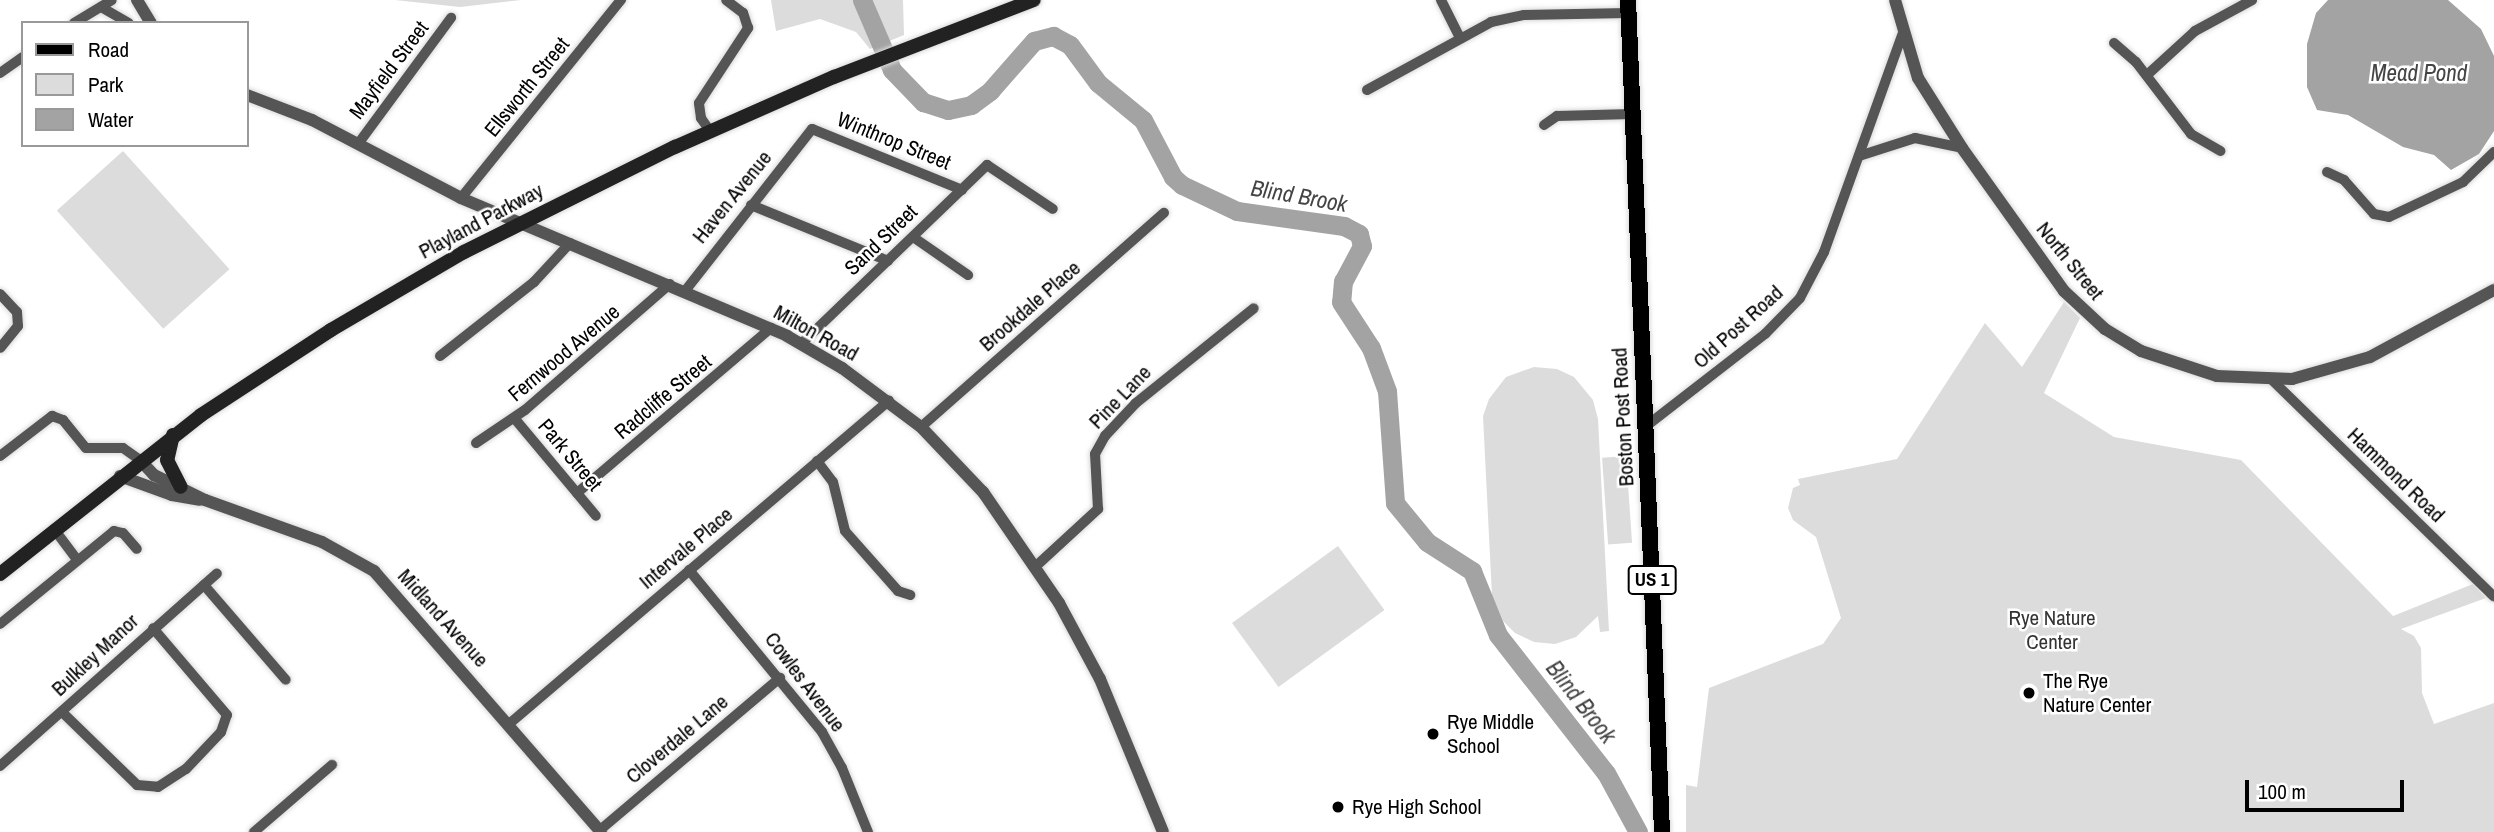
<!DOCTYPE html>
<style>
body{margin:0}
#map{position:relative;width:2494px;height:832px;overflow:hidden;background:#fff;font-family:"Archivo Narrow",sans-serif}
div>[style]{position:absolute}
.green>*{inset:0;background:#dcdcdc;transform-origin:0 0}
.water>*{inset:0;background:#a3a3a3}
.river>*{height:19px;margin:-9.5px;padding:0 9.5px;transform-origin:9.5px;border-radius:9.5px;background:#a3a3a3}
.roads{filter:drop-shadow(0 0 2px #dbdbdb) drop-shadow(0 0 2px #dbdbdb)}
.minor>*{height:10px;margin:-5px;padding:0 5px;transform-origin:5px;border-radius:5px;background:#555}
.tertiary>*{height:12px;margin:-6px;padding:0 6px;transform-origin:6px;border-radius:6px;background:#555}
.secondary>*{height:14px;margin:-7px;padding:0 7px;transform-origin:7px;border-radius:7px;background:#222}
.primary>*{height:16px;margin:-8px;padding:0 8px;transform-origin:8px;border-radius:8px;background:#000}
.dots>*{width:19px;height:19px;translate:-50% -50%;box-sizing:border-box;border:4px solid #fff;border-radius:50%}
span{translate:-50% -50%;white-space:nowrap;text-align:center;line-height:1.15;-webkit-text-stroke:5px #fff;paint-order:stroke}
.shield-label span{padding:2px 5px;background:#fff;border:2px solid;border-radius:5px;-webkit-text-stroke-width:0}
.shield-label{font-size:19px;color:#000;font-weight:700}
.street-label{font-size:21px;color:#000}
.park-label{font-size:21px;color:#333}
.poi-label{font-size:21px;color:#000}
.left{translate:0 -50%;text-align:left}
.water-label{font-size:23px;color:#444;font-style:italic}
.legend{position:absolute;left:21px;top:21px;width:228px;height:126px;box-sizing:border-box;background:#fff;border:2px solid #999;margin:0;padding:9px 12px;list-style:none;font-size:21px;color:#000}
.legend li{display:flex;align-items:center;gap:14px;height:35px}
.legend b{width:35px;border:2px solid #999}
.scale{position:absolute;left:2245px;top:780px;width:159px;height:32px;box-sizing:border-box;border:4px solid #000;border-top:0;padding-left:9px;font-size:21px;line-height:24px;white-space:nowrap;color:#000;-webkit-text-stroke:5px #fff;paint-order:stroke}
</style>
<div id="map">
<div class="green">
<i style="clip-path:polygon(395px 0,521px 0,460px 7px)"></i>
<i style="clip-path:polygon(771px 0,903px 0,904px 35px,870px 49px,856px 32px,820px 19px,776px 31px)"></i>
<i style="left:123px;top:151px;width:159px;height:89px;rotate:48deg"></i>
<i style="clip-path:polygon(2064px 302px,2080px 318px,2044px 393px,2114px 437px,2241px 460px,2393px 616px,2473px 584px,2486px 598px,2401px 629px,2414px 636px,2421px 648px,2422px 693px,2434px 724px,2494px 703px,2494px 832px,1686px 832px,1686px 785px,1697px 787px,1709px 688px,1823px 644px,1841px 618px,1816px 537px,1793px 520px,1788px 508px,1793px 488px,1800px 485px,1798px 479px,1897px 459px,1985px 323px,2022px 367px)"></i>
<i style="clip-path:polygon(1534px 367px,1557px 369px,1574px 377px,1593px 400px,1598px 419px,1609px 631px,1600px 632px,1598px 616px,1576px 637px,1555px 644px,1534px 642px,1515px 633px,1503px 621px,1492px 596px,1483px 416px,1489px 399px,1506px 377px)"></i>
<i style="left:1626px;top:456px;width:87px;height:24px;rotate:86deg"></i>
<i style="left:1338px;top:546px;width:79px;height:131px;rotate:54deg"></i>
</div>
<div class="water">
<i style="clip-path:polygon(2328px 0,2448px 0,2481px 29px,2494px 56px,2494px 131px,2479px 154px,2451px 170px,2434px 155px,2403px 147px,2348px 115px,2317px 110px,2307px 87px,2307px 44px,2316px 13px)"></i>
</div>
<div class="river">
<i style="left:862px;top:0;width:76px;rotate:66.8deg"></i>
<i style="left:892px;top:70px;width:45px;rotate:45.9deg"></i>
<i style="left:923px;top:102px;width:26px;rotate:18deg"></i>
<i style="left:948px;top:110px;width:24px;rotate:-12deg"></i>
<i style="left:971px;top:105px;width:24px;rotate:-36deg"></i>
<i style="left:990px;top:91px;width:67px;rotate:-48.7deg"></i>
<i style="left:1034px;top:41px;width:20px;rotate:-15deg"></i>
<i style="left:1053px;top:36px;width:19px;rotate:28deg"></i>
<i style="left:1070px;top:45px;width:47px;rotate:53.6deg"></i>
<i style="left:1098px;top:83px;width:58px;rotate:39.4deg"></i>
<i style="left:1143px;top:120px;width:64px;rotate:62.2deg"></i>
<i style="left:1173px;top:177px;width:12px;rotate:42deg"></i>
<i style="left:1182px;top:185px;width:61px;rotate:25.3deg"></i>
<i style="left:1237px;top:211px;width:108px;rotate:8deg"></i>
<i style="left:1344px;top:226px;width:17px;rotate:28deg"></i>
<i style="left:1359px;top:234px;width:12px;rotate:76deg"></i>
<i style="left:1362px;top:246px;width:40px;rotate:118deg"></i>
<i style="left:1343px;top:281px;width:21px;rotate:95deg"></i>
<i style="left:1341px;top:302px;width:55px;rotate:56.9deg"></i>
<i style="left:1371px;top:348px;width:46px;rotate:69.6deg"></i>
<i style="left:1387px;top:391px;width:112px;rotate:85.9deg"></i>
<i style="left:1395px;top:503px;width:50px;rotate:50.6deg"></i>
<i style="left:1427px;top:542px;width:54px;rotate:32.8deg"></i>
<i style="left:1472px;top:571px;width:69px;rotate:67.9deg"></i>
<i style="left:1498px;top:635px;width:175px;rotate:52deg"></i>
<i style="left:1606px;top:773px;width:67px;rotate:61.5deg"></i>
</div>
<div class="roads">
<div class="minor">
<i style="left:1441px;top:0;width:40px;rotate:63.4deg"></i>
<i style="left:101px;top:7px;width:32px;rotate:30deg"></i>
<i style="left:74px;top:23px;width:44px;rotate:-31.2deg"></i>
<i style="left:2114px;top:43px;width:29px;rotate:41deg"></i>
<i style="left:2136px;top:62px;width:91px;rotate:52.6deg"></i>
<i style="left:2191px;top:134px;width:34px;rotate:30deg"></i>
<i style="left:0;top:73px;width:28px;rotate:-35deg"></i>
<i style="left:2147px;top:75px;width:65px;rotate:-42.5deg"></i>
<i style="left:2195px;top:31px;width:65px;rotate:-28.5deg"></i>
<i style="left:1367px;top:90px;width:141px;rotate:-28.7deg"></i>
<i style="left:1491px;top:22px;width:34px;rotate:-12deg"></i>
<i style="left:1524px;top:15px;width:104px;rotate:-1.1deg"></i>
<i style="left:1544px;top:125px;width:16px;rotate:-35deg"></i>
<i style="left:1557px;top:116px;width:75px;rotate:-1.5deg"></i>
<i style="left:710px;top:131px;width:16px;rotate:-125deg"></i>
<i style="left:701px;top:118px;width:15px;rotate:-98deg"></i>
<i style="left:699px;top:103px;width:90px;rotate:-56.8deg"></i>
<i style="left:748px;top:28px;width:16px;rotate:-108deg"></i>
<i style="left:743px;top:13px;width:21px;rotate:-143deg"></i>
<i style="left:358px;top:144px;width:157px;rotate:-53.6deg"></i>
<i style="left:1859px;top:156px;width:59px;rotate:-17.8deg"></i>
<i style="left:1915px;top:138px;width:48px;rotate:12deg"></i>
<i style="left:2327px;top:172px;width:19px;rotate:25deg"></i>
<i style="left:2344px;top:180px;width:45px;rotate:48.6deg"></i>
<i style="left:2374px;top:214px;width:15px;rotate:11deg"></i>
<i style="left:2389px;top:217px;width:82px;rotate:-25.3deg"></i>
<i style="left:2463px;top:182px;width:43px;rotate:-44.1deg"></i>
<i style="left:461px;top:198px;width:255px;rotate:-51.1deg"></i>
<i style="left:751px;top:205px;width:148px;rotate:22.2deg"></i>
<i style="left:913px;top:237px;width:67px;rotate:34.6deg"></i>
<i style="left:685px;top:291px;width:206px;rotate:-51.9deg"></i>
<i style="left:812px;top:129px;width:162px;rotate:22.1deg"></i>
<i style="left:0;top:294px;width:25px;rotate:47deg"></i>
<i style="left:17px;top:312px;width:14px;rotate:86deg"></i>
<i style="left:18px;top:326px;width:28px;rotate:129deg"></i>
<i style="left:802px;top:343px;width:257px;rotate:-43.9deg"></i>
<i style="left:987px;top:165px;width:79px;rotate:33.7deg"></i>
<i style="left:440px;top:356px;width:120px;rotate:-38.2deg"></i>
<i style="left:534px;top:282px;width:53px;rotate:-47.3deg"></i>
<i style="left:2272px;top:380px;width:310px;rotate:44.3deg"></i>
<i style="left:515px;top:419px;width:126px;rotate:50.1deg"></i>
<i style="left:921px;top:427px;width:324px;rotate:-41.4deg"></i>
<i style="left:1645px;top:427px;width:152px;rotate:-37.8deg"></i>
<i style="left:1765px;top:334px;width:50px;rotate:-45.8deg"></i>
<i style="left:1800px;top:298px;width:52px;rotate:-62.4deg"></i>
<i style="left:1824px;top:252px;width:231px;rotate:-70.2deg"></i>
<i style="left:476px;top:443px;width:59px;rotate:-34deg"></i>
<i style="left:525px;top:410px;width:192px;rotate:-41deg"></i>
<i style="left:0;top:456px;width:66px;rotate:-37.6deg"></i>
<i style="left:52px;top:416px;width:12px;rotate:20deg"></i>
<i style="left:63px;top:420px;width:36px;rotate:51deg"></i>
<i style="left:86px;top:448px;width:37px"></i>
<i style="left:123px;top:448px;width:21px;rotate:35deg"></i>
<i style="left:817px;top:461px;width:26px;rotate:53deg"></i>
<i style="left:833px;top:482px;width:50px;rotate:76.2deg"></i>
<i style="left:845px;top:531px;width:80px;rotate:48.5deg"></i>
<i style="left:898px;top:591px;width:13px;rotate:18deg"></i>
<i style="left:577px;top:493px;width:255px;rotate:-40.4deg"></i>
<i style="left:54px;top:529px;width:39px;rotate:53deg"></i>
<i style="left:1035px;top:567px;width:86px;rotate:-42.6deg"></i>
<i style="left:1098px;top:509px;width:55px;rotate:-93.1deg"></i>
<i style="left:1095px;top:454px;width:21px;rotate:-61deg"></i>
<i style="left:1105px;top:436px;width:45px;rotate:-46.8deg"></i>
<i style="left:1136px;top:403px;width:151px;rotate:-38.8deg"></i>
<i style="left:689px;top:570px;width:210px;rotate:50.6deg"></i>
<i style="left:822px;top:732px;width:41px;rotate:60.9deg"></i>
<i style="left:842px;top:768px;width:69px;rotate:67.9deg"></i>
<i style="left:204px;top:585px;width:125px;rotate:49.2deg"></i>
<i style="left:0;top:624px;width:147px;rotate:-39.2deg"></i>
<i style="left:114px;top:531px;width:9px;rotate:13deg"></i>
<i style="left:123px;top:533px;width:21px;rotate:49deg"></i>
<i style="left:62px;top:712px;width:105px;rotate:44.2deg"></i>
<i style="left:137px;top:785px;width:21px;rotate:5deg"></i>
<i style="left:158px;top:787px;width:33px;rotate:-33deg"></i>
<i style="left:186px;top:769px;width:51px;rotate:-46.6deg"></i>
<i style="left:221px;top:732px;width:18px;rotate:-71deg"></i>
<i style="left:227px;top:715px;width:114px;rotate:-130.4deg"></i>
<i style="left:509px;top:724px;width:499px;rotate:-40.4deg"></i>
<i style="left:0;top:766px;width:290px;rotate:-41.6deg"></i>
<i style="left:600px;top:830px;width:236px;rotate:-40.2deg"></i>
<i style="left:254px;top:832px;width:103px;rotate:-40.7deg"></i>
</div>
<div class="tertiary">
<i style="left:137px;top:0;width:27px;rotate:59deg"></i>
<i style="left:1895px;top:0;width:81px;rotate:73.6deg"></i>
<i style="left:1918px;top:78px;width:83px;rotate:57.8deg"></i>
<i style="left:1962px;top:148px;width:176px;rotate:54.5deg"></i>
<i style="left:2064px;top:291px;width:56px;rotate:42.8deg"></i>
<i style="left:2105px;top:329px;width:42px;rotate:31.4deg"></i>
<i style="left:2141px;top:351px;width:80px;rotate:18.2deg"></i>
<i style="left:2217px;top:376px;width:75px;rotate:2.3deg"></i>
<i style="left:2292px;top:379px;width:81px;rotate:-15.8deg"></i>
<i style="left:2370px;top:357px;width:141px;rotate:-28.4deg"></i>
<i style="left:247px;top:95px;width:70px;rotate:21deg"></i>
<i style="left:312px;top:120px;width:168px;rotate:27.6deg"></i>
<i style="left:461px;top:198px;width:354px;rotate:22.9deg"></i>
<i style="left:787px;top:336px;width:64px;rotate:30.2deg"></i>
<i style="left:842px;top:368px;width:99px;rotate:36.8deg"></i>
<i style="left:921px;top:427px;width:90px;rotate:46.4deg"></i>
<i style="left:983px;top:492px;width:135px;rotate:55.6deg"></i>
<i style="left:1059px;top:603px;width:86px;rotate:61.7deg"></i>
<i style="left:1100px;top:679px;width:165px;rotate:67.6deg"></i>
<i style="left:140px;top:460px;width:21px;rotate:47deg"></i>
<i style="left:154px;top:475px;width:57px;rotate:26.1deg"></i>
<i style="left:205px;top:500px;width:124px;rotate:19.7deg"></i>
<i style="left:322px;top:542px;width:60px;rotate:29.1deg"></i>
<i style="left:374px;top:571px;width:346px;rotate:49deg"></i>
<i style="left:120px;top:476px;width:55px;rotate:20.1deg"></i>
<i style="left:172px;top:495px;width:28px;rotate:10deg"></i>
</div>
<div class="secondary">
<i style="left:173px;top:435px;width:26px;rotate:103deg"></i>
<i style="left:167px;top:460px;width:30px;rotate:63deg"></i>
<i style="left:0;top:574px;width:256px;rotate:-38.3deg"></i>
<i style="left:201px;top:415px;width:155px;rotate:-33.2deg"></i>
<i style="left:331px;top:330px;width:154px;rotate:-30.4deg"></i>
<i style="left:464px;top:252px;width:236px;rotate:-26.5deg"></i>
<i style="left:675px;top:147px;width:174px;rotate:-23.8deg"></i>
<i style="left:834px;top:77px;width:214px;rotate:-21.1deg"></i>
</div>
<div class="primary">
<i style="left:1628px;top:0;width:833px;rotate:87.66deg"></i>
</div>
</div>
<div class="dots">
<i style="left:2029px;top:693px;background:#000"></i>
<i style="left:1433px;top:734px;background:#000"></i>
<i style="left:1338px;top:807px;background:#000"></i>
</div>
<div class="shield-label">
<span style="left:1652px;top:580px">US 1</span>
</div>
<div class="street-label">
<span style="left:389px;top:70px;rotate:-53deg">Mayfield Street</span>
<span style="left:527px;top:87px;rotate:-51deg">Ellsworth Street</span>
<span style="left:894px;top:141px;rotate:22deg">Winthrop Street</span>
<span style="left:732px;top:197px;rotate:-51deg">Haven Avenue</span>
<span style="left:481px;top:221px;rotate:-28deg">Playland Parkway</span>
<span style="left:881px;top:240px;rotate:-44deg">Sand Street</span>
<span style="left:2070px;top:261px;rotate:51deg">North Street</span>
<span style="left:1030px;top:306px;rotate:-41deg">Brookdale Place</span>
<span style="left:1738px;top:327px;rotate:-42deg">Old Post Road</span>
<span style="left:816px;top:333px;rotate:29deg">Milton Road</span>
<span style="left:564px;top:353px;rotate:-40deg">Fernwood Avenue</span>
<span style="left:663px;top:397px;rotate:-40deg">Radcliffe Street</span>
<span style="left:1120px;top:397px;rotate:-46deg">Pine Lane</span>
<span style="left:1623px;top:417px;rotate:-93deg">Boston Post Road</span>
<span style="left:570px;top:455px;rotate:50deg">Park Street</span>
<span style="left:2396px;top:475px;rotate:44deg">Hammond Road</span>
<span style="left:686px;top:548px;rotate:-40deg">Intervale Place</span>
<span style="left:443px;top:618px;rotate:48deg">Midland Avenue</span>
<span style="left:95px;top:655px;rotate:-43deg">Bulkley Manor</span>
<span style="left:805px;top:682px;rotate:53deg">Cowles Avenue</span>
<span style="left:677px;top:739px;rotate:-40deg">Cloverdale Lane</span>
</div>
<div class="park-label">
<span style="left:2052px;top:630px">Rye Nature<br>Center</span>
</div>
<div class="poi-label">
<span class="left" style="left:2043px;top:693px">The Rye<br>Nature Center</span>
<span class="left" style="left:1447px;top:734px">Rye Middle<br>School</span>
<span class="left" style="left:1352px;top:807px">Rye High School</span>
</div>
<div class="water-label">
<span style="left:2419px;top:73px">Mead Pond</span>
<span style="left:1299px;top:196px;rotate:10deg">Blind Brook</span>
<span style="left:1581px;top:702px;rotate:52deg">Blind Brook</span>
</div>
<ul class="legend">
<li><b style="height:9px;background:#000"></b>Road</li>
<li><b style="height:19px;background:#dcdcdc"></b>Park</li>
<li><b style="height:19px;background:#a3a3a3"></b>Water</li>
</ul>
<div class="scale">100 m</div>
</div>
